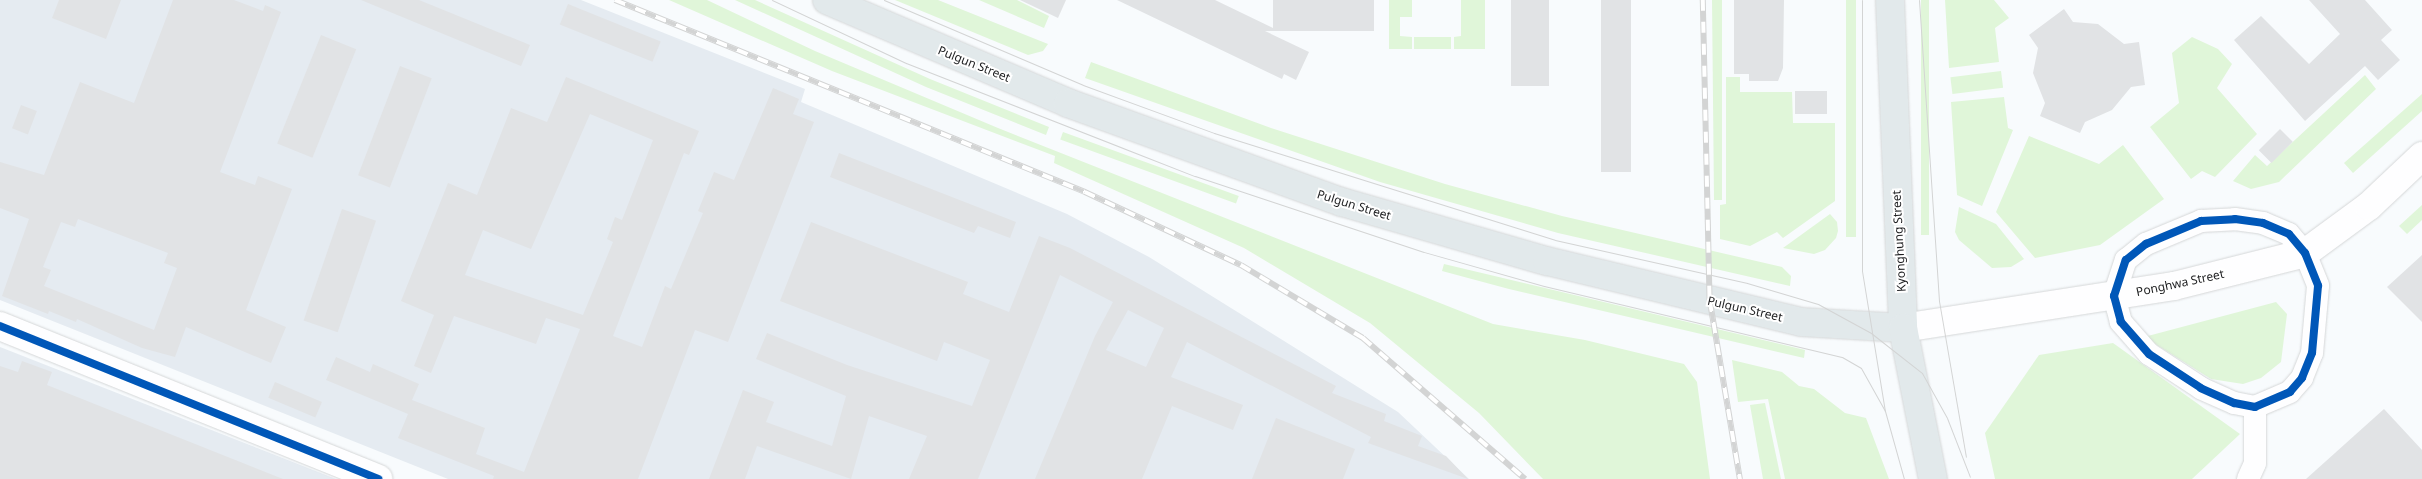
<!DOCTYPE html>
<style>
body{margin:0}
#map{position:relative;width:2422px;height:479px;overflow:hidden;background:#f8fbfd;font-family:"Noto Sans",sans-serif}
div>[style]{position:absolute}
.built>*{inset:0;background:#e5ebf1}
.green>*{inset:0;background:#e0f6d9;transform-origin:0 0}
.building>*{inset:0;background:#e1e3e5;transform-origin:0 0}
.roads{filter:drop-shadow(0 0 1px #d5d7d8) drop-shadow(0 0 1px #d5d7d8)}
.street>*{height:22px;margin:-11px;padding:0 11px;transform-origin:11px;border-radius:11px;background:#fefeff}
.secondary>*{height:28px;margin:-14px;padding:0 14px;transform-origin:14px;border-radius:14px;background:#fefeff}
.primary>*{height:28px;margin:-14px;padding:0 14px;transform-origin:14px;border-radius:14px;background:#e2e9eb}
.tram>*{height:1px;margin:-0.5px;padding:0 0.5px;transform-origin:0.5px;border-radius:0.5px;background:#d3d4d4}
.rail>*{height:5.5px;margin-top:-2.75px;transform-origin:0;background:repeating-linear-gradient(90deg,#fff 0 11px,#d3d4d4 0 22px);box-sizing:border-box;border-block:1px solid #d3d4d4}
.cycleway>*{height:8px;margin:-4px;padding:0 4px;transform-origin:4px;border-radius:4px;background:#0057b8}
span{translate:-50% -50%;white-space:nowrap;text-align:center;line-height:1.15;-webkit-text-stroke:4px #fff;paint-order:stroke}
.street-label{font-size:12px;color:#1c1d1f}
</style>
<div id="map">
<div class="built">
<i style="clip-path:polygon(0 0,581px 0,805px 89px,801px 102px,1067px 214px,1149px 257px,1398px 412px,1469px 479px,448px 479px,0 300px)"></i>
<i style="clip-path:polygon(0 347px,336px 479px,0 479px)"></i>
</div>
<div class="green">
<i style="clip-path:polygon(669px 0,707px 0,815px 51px,998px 128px,1493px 324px,1585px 340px,1684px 364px,1697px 382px,1710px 479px,1543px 479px,1479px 413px,1370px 323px,1244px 248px,1054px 163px,1055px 156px,832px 71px)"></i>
<i style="clip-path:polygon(735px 0,755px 0,930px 79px,1049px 127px,1046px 135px,926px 87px)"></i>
<i style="clip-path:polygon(895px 0,938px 0,1048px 44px,1043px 51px,1028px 55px)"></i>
<i style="clip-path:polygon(979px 0,1017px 0,1049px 16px,1044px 28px)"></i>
<i style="clip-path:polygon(1389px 0,1412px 0,1412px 17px,1400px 17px,1400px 36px,1412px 37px,1412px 49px,1389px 49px)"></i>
<i style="clip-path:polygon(1461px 0,1485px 0,1485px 49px,1454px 49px,1454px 37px,1461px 36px)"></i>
<i style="clip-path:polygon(1712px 0,1722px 0,1722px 200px,1714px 200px)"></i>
<i style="left:1846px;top:0;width:10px;height:237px"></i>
<i style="left:1921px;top:0;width:8px;height:235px"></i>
<i style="clip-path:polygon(1945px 0,1994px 0,2009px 18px,1995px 28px,1999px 62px,1949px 68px)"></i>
<i style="left:1414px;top:37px;width:37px;height:12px"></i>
<i style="clip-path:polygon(2192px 37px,2218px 49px,2232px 64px,2217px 88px,2257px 134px,2215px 177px,2202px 171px,2191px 179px,2150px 127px,2179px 103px,2172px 53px)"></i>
<i style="clip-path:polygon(1091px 62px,1271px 128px,1445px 184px,1562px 216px,1782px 267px,1791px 276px,1790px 286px,1558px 233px,1380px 182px,1085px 78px)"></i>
<i style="left:2001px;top:71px;width:17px;height:51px;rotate:83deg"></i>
<i style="clip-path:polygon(2365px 75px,2376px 89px,2279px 182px,2251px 189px,2233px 181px,2255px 155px,2267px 166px)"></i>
<i style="clip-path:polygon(1726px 77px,1740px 77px,1740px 92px,1792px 92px,1793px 123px,1835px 123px,1835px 201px,1783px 238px,1777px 232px,1750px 246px,1720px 239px,1720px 205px,1726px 204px)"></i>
<i style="clip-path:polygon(2422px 94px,2422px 111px,2353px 173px,2344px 163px)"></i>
<i style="clip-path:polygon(2004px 97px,2008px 128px,2013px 130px,1982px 206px,1957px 195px,1951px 102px)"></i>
<i style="left:1063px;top:132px;width:187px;height:8px;rotate:20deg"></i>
<i style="clip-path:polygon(2029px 136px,2099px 164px,2123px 145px,2164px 199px,2100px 245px,2035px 258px,1996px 212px)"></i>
<i style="clip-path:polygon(2422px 205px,2422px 220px,2407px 234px,2399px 226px)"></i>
<i style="clip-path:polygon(1959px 207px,1996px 224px,2024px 259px,2011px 267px,1992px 268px,1959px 240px,1955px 232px)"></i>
<i style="clip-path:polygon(1830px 214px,1837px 222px,1838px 231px,1836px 238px,1825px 250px,1814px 254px,1783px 248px)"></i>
<i style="clip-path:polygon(1444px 264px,1805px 350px,1804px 358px,1509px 289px,1442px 271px)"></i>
<i style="clip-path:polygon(2276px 302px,2287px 314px,2281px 362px,2261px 378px,2243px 384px,2211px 379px,2144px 337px)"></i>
<i style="clip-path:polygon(2113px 343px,2240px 434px,2192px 479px,1995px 479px,1985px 433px,2039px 355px)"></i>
<i style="clip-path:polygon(1732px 360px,1782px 372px,1799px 386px,1814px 389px,1845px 413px,1866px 418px,1889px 479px,1785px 479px,1768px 399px,1738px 402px)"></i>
<i style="clip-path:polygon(1765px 403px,1781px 479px,1763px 479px,1750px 405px)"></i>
</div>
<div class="building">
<i style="clip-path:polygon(59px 0,121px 0,106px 39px,52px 18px)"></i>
<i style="clip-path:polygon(evenodd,173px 0,234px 0,263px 11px,265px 5px,281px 12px,220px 172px,255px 185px,258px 176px,292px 189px,246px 310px,286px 327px,271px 363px,186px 327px,175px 357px,142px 348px,77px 319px,76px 322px,49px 311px,48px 314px,2px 296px,29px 219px,0 208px,0 162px,44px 175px,80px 82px,134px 103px,173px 0,78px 219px,168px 253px,164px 263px,177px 268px,154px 330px,44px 286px,51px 270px,43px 267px,61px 222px,75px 227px,78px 219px)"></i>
<i style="clip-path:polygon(361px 0,419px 0,530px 45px,521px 66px)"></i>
<i style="clip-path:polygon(1020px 0,1066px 0,1058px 18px)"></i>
<i style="clip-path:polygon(1117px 0,1215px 0,1273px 28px,1273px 0,1374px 0,1374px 31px,1265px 31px,1309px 52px,1296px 80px,1284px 74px,1282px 79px)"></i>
<i style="left:1511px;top:0;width:38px;height:86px"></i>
<i style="left:1601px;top:0;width:30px;height:172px"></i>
<i style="clip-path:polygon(1734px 0,1784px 0,1783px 68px,1778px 81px,1749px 81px,1749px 74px,1734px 74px)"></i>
<i style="clip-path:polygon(2309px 0,2365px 0,2392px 30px,2381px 40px,2400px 60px,2378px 80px,2365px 66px,2305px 121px,2234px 40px,2261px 16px,2309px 64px,2340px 34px)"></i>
<i style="left:568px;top:4px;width:100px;height:22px;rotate:22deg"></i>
<i style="clip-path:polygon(2064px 9px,2073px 22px,2098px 24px,2124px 44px,2139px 42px,2145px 85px,2131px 87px,2112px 110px,2085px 122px,2080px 133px,2040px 116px,2045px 103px,2033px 73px,2038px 48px,2029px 35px)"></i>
<i style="left:321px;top:35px;width:38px;height:117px;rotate:22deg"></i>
<i style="left:400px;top:66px;width:34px;height:117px;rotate:21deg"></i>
<i style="clip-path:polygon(evenodd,566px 77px,699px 131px,689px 155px,684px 153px,613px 336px,642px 347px,665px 286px,671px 289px,703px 213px,698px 211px,714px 172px,734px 180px,773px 88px,799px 99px,793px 114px,814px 122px,728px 342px,695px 330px,638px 479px,493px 479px,494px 476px,398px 438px,408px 414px,326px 380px,336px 357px,370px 372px,373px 364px,419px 384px,412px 400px,485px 428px,476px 454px,524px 472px,580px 329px,546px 318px,536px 344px,454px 316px,431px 373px,414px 366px,434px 315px,401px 301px,448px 183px,477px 195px,511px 108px,547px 122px,566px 77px,590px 114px,653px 140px,622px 220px,615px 217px,607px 239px,613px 242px,583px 315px,465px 275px,483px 230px,531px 249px,590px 114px)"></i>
<i style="left:1827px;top:91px;width:23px;height:32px;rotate:90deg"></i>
<i style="left:21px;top:105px;width:17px;height:25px;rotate:21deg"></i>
<i style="left:2280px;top:129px;width:18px;height:30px;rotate:45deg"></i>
<i style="clip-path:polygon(839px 153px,1016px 222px,1010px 238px,978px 226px,974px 233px,830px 177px)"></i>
<i style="left:342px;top:209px;width:36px;height:118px;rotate:19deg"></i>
<i style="clip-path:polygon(evenodd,811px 222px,968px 282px,963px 294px,1009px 312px,1039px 236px,1070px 248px,1336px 386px,1332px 393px,1386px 414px,1384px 421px,1422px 436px,1418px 446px,1446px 456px,1468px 479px,1368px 443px,1371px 437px,1187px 342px,1171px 377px,1243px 405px,1233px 430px,1172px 406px,1142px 479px,1035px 479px,1095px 336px,1113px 302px,1060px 275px,978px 479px,909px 479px,927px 436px,869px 416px,851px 479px,757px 446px,745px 479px,709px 479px,743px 390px,774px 402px,766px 422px,832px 446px,846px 396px,756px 359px,767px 333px,847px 365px,972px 406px,990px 360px,944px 342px,937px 361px,780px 301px,811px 222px,1128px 310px,1164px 328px,1146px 367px,1106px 350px,1128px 310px)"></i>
<i style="clip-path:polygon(2422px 255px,2422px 322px,2387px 287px)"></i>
<i style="clip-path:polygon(22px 361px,52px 372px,47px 385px,283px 479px,0 479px,0 366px,18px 372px)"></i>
<i style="left:275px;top:382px;width:51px;height:17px;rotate:23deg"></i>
<i style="clip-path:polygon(2384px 409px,2422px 450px,2422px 479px,2306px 479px)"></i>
<i style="clip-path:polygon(1276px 418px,1355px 449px,1343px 479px,1252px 479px)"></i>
</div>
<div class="roads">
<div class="street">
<i style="left:2235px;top:219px;width:28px;rotate:8deg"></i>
<i style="left:2263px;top:223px;width:28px;rotate:23deg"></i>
<i style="left:2289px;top:234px;width:25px;rotate:50deg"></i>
<i style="left:2305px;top:253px;width:35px;rotate:68deg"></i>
<i style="left:2318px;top:286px;width:67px;rotate:95.1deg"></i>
<i style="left:2312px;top:353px;width:27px;rotate:112deg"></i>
<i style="left:2302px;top:378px;width:18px;rotate:131deg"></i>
<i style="left:2290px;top:392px;width:38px;rotate:157deg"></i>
<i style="left:2255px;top:407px;width:21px;rotate:-169deg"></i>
<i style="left:2234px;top:403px;width:36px;rotate:-156deg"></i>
<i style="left:2201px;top:388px;width:62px;rotate:-146.8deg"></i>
<i style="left:2149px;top:354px;width:43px;rotate:-131.2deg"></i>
<i style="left:2121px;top:322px;width:27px;rotate:-105deg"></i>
<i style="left:2114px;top:296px;width:38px;rotate:-72deg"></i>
<i style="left:2126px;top:260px;width:26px;rotate:-39deg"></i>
<i style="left:2146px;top:244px;width:60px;rotate:-22.7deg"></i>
<i style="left:2201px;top:221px;width:34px;rotate:-3deg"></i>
<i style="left:2248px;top:479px;width:17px;rotate:-66deg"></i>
<i style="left:2255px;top:463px;width:56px;rotate:-90deg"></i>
</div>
<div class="secondary">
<i style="left:0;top:326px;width:408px;rotate:22deg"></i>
<i style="left:1903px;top:328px;width:274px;rotate:-8.8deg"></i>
<i style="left:2174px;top:286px;width:135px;rotate:-14.1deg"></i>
<i style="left:2305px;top:253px;width:79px;rotate:-36.3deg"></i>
<i style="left:2369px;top:206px;width:73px;rotate:-43.3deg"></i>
</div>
<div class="primary">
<i style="left:827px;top:0;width:262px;rotate:23.1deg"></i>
<i style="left:1068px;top:103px;width:291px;rotate:19.9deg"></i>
<i style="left:1342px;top:202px;width:213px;rotate:16.1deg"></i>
<i style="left:1547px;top:261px;width:261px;rotate:13.5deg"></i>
<i style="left:1801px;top:322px;width:102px;rotate:3.4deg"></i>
<i style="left:1890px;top:0;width:328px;rotate:87.7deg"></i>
<i style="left:1903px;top:328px;width:154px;rotate:78.8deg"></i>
</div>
</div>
<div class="tram">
<i style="left:772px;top:0;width:148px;rotate:25.2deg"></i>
<i style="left:906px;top:63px;width:310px;rotate:21.4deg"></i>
<i style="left:1195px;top:176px;width:241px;rotate:18.4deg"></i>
<i style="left:1424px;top:252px;width:125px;rotate:15.8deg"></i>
<i style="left:1544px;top:286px;width:306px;rotate:13.4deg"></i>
<i style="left:1842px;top:357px;width:22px;rotate:30deg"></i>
<i style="left:1861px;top:368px;width:49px;rotate:60.8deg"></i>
<i style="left:884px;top:0;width:216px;rotate:23.1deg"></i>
<i style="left:1083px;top:85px;width:140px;rotate:20.1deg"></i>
<i style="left:1214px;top:133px;width:357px;rotate:17.4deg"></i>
<i style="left:1555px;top:240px;width:197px;rotate:12.6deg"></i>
<i style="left:1747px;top:283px;width:74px;rotate:16.5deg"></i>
<i style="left:1818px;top:304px;width:60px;rotate:28.7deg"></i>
<i style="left:1871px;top:333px;width:65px;rotate:38.1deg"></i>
<i style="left:1922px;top:373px;width:51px;rotate:60.9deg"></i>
<i style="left:1947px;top:418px;width:63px;rotate:68.7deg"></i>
<i style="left:1862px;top:0;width:271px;rotate:90deg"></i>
<i style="left:1862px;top:271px;width:142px;rotate:80.7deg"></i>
<i style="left:1885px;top:411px;width:71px;rotate:74.4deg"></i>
<i style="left:1919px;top:0;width:302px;rotate:86.2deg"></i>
<i style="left:1939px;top:301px;width:158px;rotate:80.2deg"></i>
</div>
<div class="rail">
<i style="left:615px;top:0;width:508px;rotate:22.22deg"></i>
<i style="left:1085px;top:192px;width:172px;rotate:25.1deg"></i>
<i style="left:1241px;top:265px;width:142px;rotate:30.9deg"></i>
<i style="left:1363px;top:338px;width:215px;rotate:41deg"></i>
<i style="left:1703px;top:0;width:301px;rotate:88.7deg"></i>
<i style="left:1710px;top:301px;width:181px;rotate:80.4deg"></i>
</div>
<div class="cycleway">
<i style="left:2235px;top:219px;width:28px;rotate:8deg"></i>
<i style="left:2263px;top:223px;width:28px;rotate:23deg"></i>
<i style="left:2289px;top:234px;width:25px;rotate:50deg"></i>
<i style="left:2305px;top:253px;width:35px;rotate:68deg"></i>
<i style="left:2318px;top:286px;width:67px;rotate:95.1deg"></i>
<i style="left:2312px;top:353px;width:27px;rotate:112deg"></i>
<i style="left:2302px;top:378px;width:18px;rotate:131deg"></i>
<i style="left:2290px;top:392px;width:38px;rotate:157deg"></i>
<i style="left:2255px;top:407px;width:21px;rotate:-169deg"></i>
<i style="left:2234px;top:403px;width:36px;rotate:-156deg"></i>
<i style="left:2201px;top:388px;width:62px;rotate:-146.8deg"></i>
<i style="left:2149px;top:354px;width:43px;rotate:-131.2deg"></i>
<i style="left:2121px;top:322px;width:27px;rotate:-105deg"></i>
<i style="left:2114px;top:296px;width:38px;rotate:-72deg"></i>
<i style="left:2126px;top:260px;width:26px;rotate:-39deg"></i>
<i style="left:2146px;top:244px;width:60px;rotate:-22.7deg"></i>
<i style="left:2201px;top:221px;width:34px;rotate:-3deg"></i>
<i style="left:0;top:326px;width:408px;rotate:22deg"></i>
</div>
<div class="street-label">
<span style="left:974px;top:64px;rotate:22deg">Pulgun Street</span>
<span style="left:1354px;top:205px;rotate:17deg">Pulgun Street</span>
<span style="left:1899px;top:241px;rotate:-93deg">Kyonghung Street</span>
<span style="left:2180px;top:283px;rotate:-12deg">Ponghwa Street</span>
<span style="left:1745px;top:309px;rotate:13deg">Pulgun Street</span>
</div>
</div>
